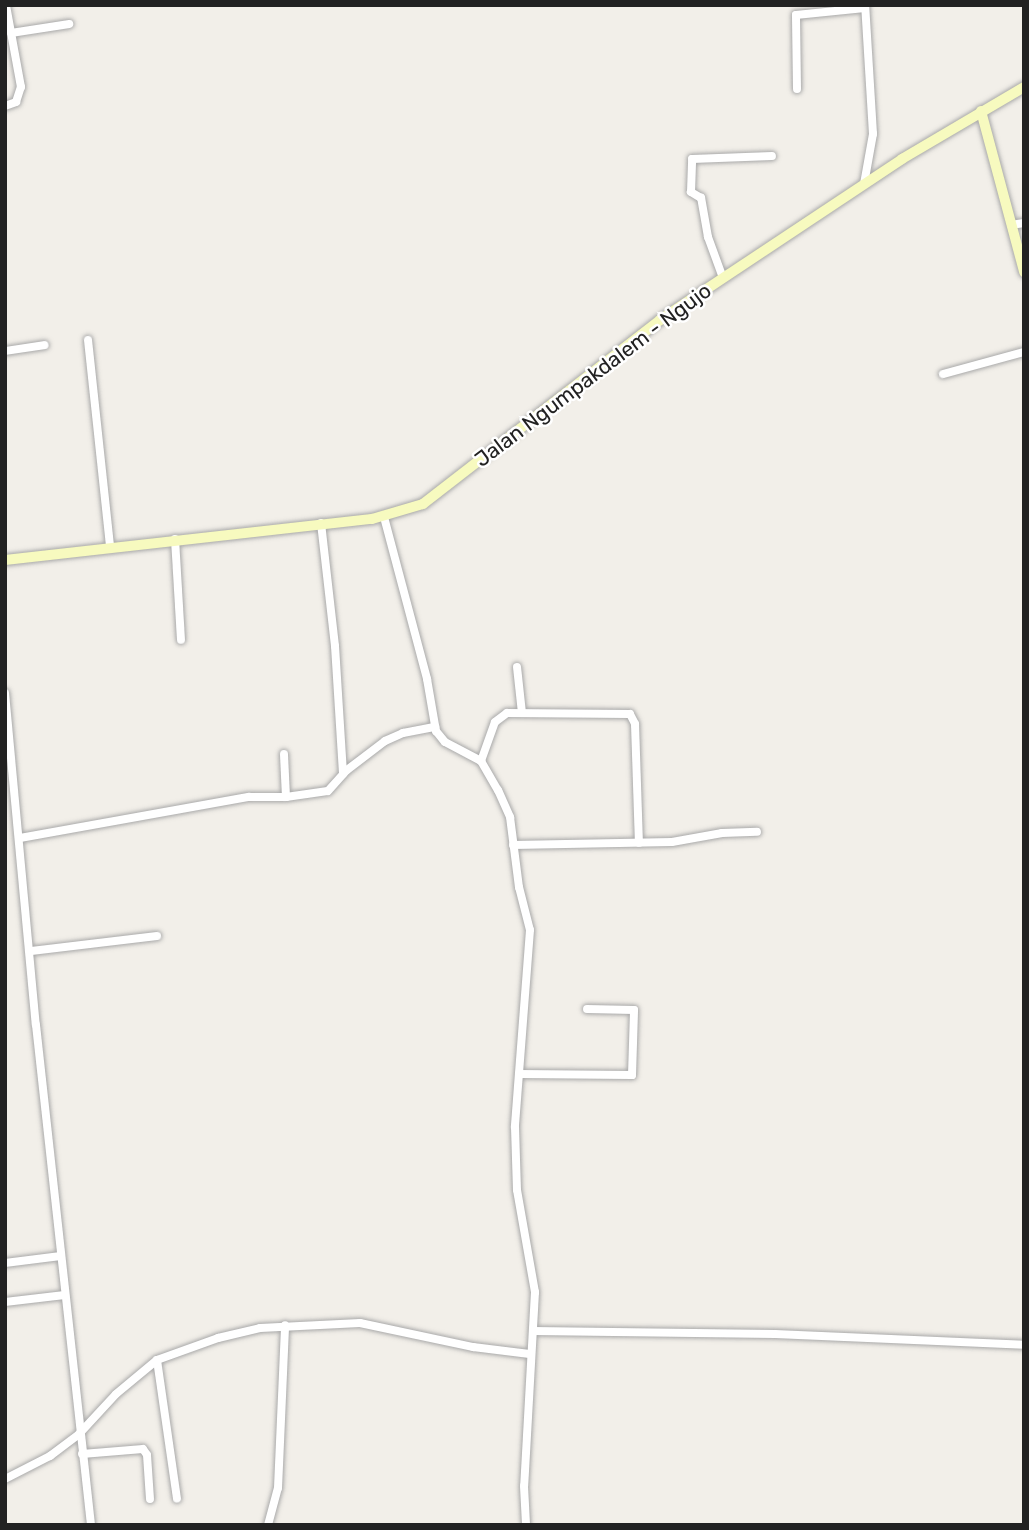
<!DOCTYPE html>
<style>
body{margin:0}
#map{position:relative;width:1029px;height:1530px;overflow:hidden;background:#f2efe9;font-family:Rubik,sans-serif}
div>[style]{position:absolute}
.roads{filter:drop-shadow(0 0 2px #a9a9a9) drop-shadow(0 0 2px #a9a9a9)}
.street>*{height:8px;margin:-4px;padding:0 4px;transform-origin:4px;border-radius:4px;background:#fff}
.secondary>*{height:10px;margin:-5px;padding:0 5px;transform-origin:5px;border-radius:5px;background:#f7fabf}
span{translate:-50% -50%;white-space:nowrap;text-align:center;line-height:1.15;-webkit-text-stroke:5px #fff;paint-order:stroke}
.street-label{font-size:21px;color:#222}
.frame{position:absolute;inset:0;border:7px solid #222;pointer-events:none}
</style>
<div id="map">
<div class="roads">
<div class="street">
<i style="left:11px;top:33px;width:59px;rotate:-8.8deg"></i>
<i style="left:797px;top:89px;width:74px;rotate:-90.8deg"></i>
<i style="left:796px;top:15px;width:69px;rotate:-5.8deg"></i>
<i style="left:5px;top:106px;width:12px;rotate:-20deg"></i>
<i style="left:16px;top:102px;width:16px;rotate:-72deg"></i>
<i style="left:21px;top:87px;width:83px;rotate:-100.4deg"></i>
<i style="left:864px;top:184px;width:51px;rotate:-79.8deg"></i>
<i style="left:873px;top:134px;width:129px;rotate:-93.5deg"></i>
<i style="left:1011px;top:225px;width:13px;rotate:-9deg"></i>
<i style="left:723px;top:278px;width:44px;rotate:-110.1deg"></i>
<i style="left:708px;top:237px;width:40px;rotate:-100deg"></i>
<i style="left:701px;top:198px;width:12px;rotate:-149deg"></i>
<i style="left:691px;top:192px;width:33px;rotate:-88deg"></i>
<i style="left:692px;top:159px;width:80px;rotate:-2.1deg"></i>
<i style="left:88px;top:340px;width:208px;rotate:83.9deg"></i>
<i style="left:5px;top:351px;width:40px;rotate:-8.5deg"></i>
<i style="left:943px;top:374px;width:84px;rotate:-15.2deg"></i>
<i style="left:384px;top:517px;width:168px;rotate:75.1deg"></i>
<i style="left:427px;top:679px;width:53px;rotate:80.2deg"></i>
<i style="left:436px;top:731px;width:14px;rotate:51deg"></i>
<i style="left:445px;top:742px;width:41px;rotate:27.8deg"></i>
<i style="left:481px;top:761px;width:34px;rotate:60deg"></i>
<i style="left:498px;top:790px;width:30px;rotate:66deg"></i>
<i style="left:510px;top:817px;width:71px;rotate:82.7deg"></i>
<i style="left:519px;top:887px;width:44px;rotate:75.7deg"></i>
<i style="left:530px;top:930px;width:198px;rotate:94.4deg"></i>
<i style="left:515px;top:1127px;width:63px;rotate:88.2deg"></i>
<i style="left:517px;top:1190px;width:104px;rotate:80deg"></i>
<i style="left:535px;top:1292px;width:194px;rotate:93.2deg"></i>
<i style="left:524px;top:1486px;width:39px;rotate:87deg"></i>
<i style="left:321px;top:523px;width:124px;rotate:83.5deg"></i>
<i style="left:335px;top:646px;width:128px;rotate:86.4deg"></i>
<i style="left:175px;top:539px;width:101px;rotate:86.6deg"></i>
<i style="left:517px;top:667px;width:46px;rotate:83.8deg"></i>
<i style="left:5px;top:693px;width:333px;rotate:84.7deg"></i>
<i style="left:36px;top:1025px;width:503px;rotate:83.72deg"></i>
<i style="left:481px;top:761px;width:41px;rotate:-70.3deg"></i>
<i style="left:495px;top:722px;width:15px;rotate:-37deg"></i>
<i style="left:507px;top:713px;width:123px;rotate:0.5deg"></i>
<i style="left:630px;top:714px;width:11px;rotate:63deg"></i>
<i style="left:635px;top:724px;width:119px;rotate:88.1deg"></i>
<i style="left:286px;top:797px;width:42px;rotate:-8.1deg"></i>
<i style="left:328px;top:791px;width:28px;rotate:-48deg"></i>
<i style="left:347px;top:770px;width:48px;rotate:-37.3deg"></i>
<i style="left:385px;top:741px;width:20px;rotate:-24deg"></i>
<i style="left:403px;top:733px;width:33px;rotate:-11deg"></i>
<i style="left:20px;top:838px;width:233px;rotate:-10.2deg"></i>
<i style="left:249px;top:797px;width:37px"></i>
<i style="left:286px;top:797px;width:43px;rotate:-92.7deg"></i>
<i style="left:513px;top:845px;width:159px;rotate:-1.1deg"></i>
<i style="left:672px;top:842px;width:51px;rotate:-10.2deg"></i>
<i style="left:722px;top:833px;width:35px;rotate:-2deg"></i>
<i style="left:31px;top:951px;width:127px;rotate:-6.8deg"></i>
<i style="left:519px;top:1074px;width:113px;rotate:0.5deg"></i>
<i style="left:632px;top:1075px;width:65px;rotate:-88.2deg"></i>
<i style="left:634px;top:1010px;width:47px;rotate:-178.8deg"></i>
<i style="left:5px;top:1263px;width:56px;rotate:-7.1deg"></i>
<i style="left:5px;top:1302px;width:60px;rotate:-6.7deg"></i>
<i style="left:533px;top:1331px;width:242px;rotate:0.7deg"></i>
<i style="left:775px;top:1334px;width:249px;rotate:2.5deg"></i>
<i style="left:157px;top:1360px;width:140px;rotate:81.8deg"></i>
<i style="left:82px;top:1454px;width:61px;rotate:-4.7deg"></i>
<i style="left:143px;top:1449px;width:7px;rotate:56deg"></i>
<i style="left:147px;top:1455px;width:44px;rotate:86.1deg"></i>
<i style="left:5px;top:1479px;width:51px;rotate:-27.1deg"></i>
<i style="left:50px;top:1456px;width:36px;rotate:-37deg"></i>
<i style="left:79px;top:1434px;width:54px;rotate:-47.2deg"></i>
<i style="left:116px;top:1394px;width:53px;rotate:-39.7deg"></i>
<i style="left:157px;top:1360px;width:65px;rotate:-19.8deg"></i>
<i style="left:218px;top:1338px;width:43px;rotate:-13.4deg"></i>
<i style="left:260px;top:1328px;width:100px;rotate:-2.9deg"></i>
<i style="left:360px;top:1323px;width:116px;rotate:12deg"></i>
<i style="left:473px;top:1347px;width:57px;rotate:7deg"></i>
<i style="left:268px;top:1525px;width:38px;rotate:-75deg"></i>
<i style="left:278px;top:1488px;width:163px;rotate:-87.5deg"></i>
</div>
<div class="secondary">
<i style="left:981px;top:111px;width:167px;rotate:75deg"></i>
<i style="left:5px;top:560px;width:369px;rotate:-6.4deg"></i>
<i style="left:372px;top:519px;width:53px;rotate:-16.4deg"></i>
<i style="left:423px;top:504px;width:300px;rotate:-37.8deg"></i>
<i style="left:660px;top:320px;width:291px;rotate:-33.6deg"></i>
<i style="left:902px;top:159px;width:142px;rotate:-30.5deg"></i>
</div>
</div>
<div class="street-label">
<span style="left:593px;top:375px;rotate:-37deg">Jalan Ngumpakdalem - Ngujo</span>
</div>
<div class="frame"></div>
</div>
